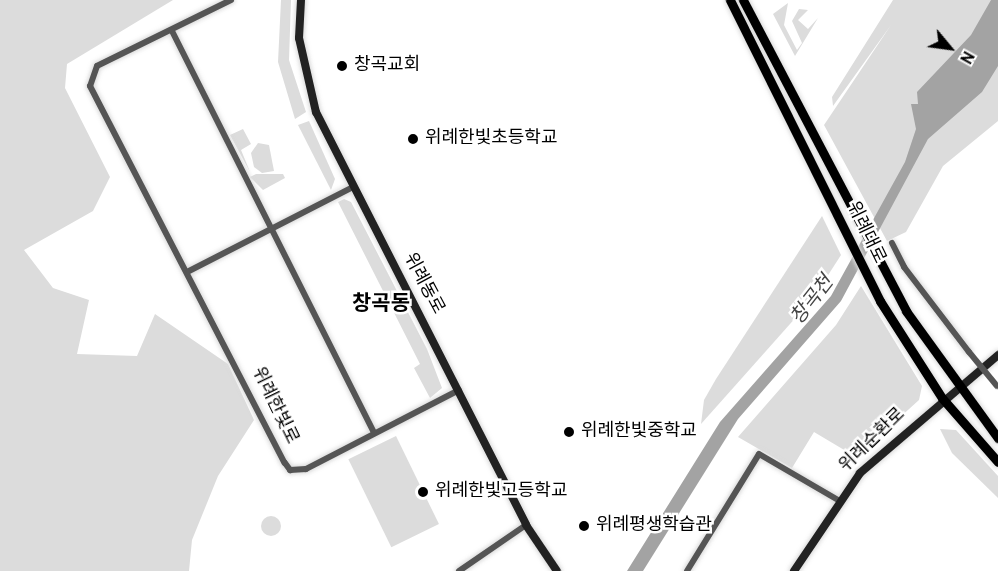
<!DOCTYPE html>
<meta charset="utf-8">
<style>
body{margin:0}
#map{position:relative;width:998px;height:571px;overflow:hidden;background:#fff;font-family:Overpass,"Noto Sans KR",sans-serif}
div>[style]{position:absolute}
.green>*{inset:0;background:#dcdcdc;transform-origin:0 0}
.round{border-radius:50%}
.water>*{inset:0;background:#a3a3a3}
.roads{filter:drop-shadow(0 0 2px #dbdbdb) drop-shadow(0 0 2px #dbdbdb)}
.street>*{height:6px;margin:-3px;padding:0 3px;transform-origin:3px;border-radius:3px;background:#555}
.secondary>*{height:8px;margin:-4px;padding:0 4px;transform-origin:4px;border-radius:4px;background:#222}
.primary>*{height:9px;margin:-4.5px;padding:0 4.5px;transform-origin:4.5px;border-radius:4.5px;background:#000}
.street-bridge>*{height:6px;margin:-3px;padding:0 3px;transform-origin:3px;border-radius:3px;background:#555}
.dots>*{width:16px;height:16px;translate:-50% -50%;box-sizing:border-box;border:3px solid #fff;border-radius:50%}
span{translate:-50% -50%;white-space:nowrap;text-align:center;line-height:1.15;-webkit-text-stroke:5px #fff;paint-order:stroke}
.poi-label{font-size:18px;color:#000}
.left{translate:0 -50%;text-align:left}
.street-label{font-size:18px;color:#000}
.water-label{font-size:20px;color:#444;font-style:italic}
.quarter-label{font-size:21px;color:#000;font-weight:700}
.north{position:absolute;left:920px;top:18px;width:60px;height:60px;-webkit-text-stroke:4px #fff;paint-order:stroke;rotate:119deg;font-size:16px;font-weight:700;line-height:24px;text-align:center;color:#000}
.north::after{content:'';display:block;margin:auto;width:21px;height:27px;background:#000;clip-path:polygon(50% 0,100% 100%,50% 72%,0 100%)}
</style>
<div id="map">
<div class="green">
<i style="clip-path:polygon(0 0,173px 0,67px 64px,65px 88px,110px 177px,93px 211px,24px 250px,53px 288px,89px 300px,77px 354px,137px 356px,155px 314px,228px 364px,254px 420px,218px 476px,192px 540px,189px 571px,0 571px)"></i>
<i style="clip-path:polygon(281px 0,291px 0,289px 60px,306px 112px,295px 119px,278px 62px)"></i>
<i style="clip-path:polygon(893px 0,998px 0,998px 121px,943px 166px,906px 232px,887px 241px,824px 125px,891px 25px,833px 106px,832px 97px)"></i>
<i style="clip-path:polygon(788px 3px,784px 25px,797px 50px,802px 43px,792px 21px,799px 9px,808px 10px,798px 20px,808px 29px,818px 18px,795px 56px,773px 14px)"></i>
<i style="clip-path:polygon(309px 121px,335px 179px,331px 190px,298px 125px)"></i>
<i style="clip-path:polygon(243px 129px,251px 144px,241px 150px,250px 172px,230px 135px)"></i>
<i style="clip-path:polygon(258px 143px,269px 145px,274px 171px,262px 173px,254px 167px,251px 153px)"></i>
<i style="clip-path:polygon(256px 174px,283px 174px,285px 178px,263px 190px,250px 177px)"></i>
<i style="clip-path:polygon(344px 199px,351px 202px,427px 349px,442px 388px,430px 398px,414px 368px,420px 364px,338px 202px)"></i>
<i style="clip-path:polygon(822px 216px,841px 255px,814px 297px,701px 424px,704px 400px,716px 379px)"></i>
<i style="clip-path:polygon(861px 286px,922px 386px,919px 400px,856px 457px,814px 432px,792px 468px,738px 437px,836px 325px)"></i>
<i style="clip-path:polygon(940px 429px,956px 430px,998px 476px,998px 498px,952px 453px)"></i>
<i style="left:396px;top:436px;width:98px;height:53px;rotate:64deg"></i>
<i class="round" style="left:261px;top:516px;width:20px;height:20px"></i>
</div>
<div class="water">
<i style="clip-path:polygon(991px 0,998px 0,998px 66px,982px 92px,928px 139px,841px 301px,738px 419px,643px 571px,627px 571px,720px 422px,831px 296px,905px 162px,916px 129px,911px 104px,918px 104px,917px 92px,971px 35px)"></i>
</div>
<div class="roads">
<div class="street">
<i style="left:231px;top:0;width:149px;rotate:153.8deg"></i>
<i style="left:97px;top:66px;width:21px;rotate:109deg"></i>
<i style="left:90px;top:86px;width:424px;rotate:62.7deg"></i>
<i style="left:285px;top:463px;width:9px;rotate:54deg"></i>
<i style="left:290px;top:470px;width:16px;rotate:-4deg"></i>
<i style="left:306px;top:469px;width:172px;rotate:-27.3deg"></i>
<i style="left:172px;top:31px;width:449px;rotate:63.3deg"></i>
<i style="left:892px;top:243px;width:27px;rotate:63deg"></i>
<i style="left:904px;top:267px;width:107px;rotate:52.6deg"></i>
<i style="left:189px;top:271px;width:184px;rotate:-27.1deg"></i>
<i style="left:459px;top:571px;width:81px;rotate:-34.5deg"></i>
<i style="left:687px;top:571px;width:137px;rotate:-58.4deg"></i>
<i style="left:759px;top:454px;width:91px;rotate:30.2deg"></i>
</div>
<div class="secondary">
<i style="left:301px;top:0;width:38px;rotate:93deg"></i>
<i style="left:299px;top:38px;width:76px;rotate:77.1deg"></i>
<i style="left:316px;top:112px;width:463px;rotate:63deg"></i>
<i style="left:526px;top:525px;width:55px;rotate:56deg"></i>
<i style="left:794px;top:571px;width:118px;rotate:-56deg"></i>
<i style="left:860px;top:473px;width:182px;rotate:-40.5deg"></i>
</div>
<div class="primary">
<i style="left:730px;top:0;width:336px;rotate:63.5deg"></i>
<i style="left:880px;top:301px;width:115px;rotate:57.4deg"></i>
<i style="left:942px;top:398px;width:85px;rotate:48.8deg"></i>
<i style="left:743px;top:0;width:351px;rotate:62.3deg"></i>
<i style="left:906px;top:311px;width:157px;rotate:54.1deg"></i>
</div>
</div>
<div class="street-bridge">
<i style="left:969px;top:352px;width:44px;rotate:50.5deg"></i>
</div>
<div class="dots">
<i style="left:342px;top:66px;background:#000"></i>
<i style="left:413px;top:139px;background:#000"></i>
<i style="left:569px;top:432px;background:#000"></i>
<i style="left:423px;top:492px;background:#000"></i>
<i style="left:584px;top:526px;background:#000"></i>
</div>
<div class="poi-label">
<span class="left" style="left:354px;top:66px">창곡교회</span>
<span class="left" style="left:425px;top:139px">위례한빛초등학교</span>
<span class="left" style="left:581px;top:432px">위례한빛중학교</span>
<span class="left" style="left:435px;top:492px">위례한빛고등학교</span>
<span class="left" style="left:596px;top:526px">위례평생학습관</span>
</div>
<div class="street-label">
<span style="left:865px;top:233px;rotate:64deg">위례대로</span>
<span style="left:423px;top:284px;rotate:62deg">위례동로</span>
<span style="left:274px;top:406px;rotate:64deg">위례한빛로</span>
<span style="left:873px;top:441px;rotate:-44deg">위례순환로</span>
</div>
<div class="water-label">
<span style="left:813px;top:301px;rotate:-52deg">창곡천</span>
</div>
<div class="quarter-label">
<span style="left:381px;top:305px">창곡동</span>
</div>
<div class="north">N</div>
</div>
